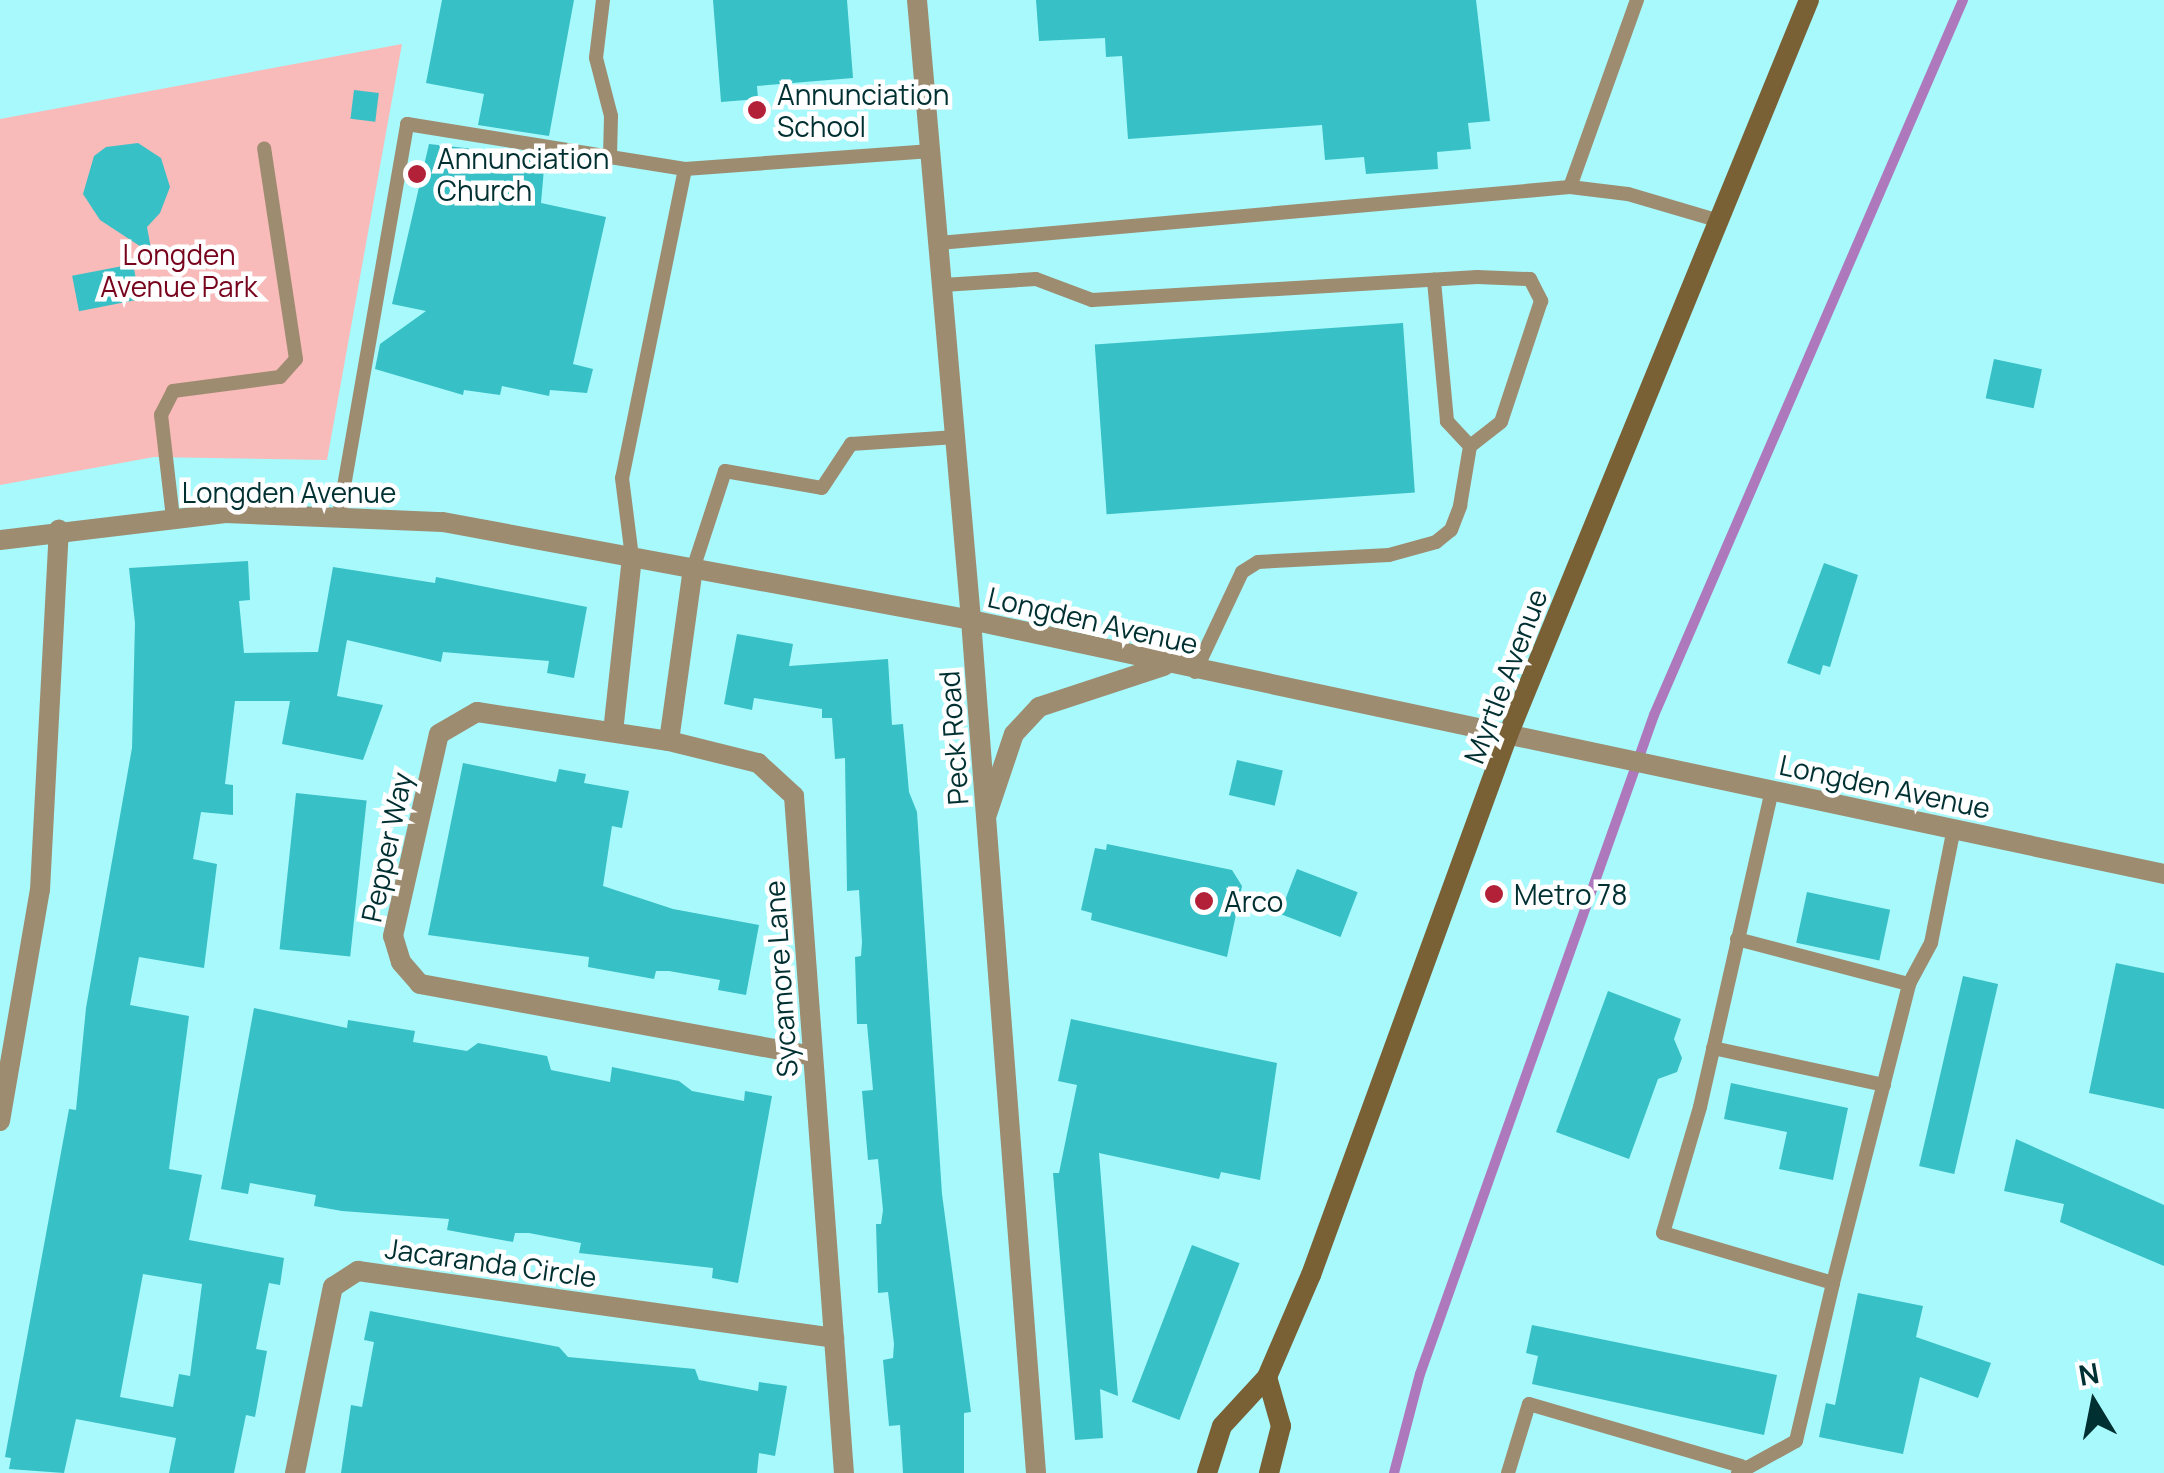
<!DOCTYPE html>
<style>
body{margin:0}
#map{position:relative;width:2164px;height:1473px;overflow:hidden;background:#a7f9fc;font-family:Manrope,sans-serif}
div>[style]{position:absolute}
.green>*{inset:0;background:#f9baba}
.stream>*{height:10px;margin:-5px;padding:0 5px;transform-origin:5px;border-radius:5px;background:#ae79bc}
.building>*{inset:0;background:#37c0c6;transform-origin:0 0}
.service>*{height:14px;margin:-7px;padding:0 7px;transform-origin:7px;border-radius:7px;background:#9e8c70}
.minor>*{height:20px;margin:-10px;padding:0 10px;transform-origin:10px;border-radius:10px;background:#9e8c70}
.tertiary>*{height:20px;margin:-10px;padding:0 10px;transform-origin:10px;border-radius:10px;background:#9e8c70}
.secondary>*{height:20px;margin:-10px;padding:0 10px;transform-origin:10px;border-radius:10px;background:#796035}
.dots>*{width:28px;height:28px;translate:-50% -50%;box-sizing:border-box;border:5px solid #fff;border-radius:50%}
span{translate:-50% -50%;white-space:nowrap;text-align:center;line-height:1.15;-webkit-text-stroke:9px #fff;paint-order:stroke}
.poi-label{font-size:28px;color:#003032}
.left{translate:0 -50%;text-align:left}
.park-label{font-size:28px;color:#77031d}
.street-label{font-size:28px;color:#003032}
.north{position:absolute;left:2044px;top:1353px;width:100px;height:100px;-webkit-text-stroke:8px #fff;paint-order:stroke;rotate:350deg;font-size:28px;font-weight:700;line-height:40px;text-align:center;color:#003032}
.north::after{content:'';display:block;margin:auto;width:35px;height:45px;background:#003032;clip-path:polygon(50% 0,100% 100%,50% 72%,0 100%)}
</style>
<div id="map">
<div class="green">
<i style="clip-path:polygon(402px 44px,327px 460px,154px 457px,0 485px,0 119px)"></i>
</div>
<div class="stream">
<i style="left:1394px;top:1473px;width:102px;rotate:-75.3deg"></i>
<i style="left:1420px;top:1374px;width:699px;rotate:-70.45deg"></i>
<i style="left:1654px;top:715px;width:779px;rotate:-66.63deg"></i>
</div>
<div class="building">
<i style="clip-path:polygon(442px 0,574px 0,549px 136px,478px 125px,484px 94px,426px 83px)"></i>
<i style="clip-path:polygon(713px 0,847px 0,853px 78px,757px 86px,758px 99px,721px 102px)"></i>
<i style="clip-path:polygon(1036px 0,1476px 0,1490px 121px,1468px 123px,1471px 149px,1437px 152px,1438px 169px,1366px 174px,1364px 157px,1325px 160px,1322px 125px,1128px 139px,1122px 56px,1106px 57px,1105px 38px,1039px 41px)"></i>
<i style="left:354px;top:90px;width:25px;height:29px;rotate:7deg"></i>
<i style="clip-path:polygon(138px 143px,161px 158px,170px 187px,160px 213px,147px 227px,152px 254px,100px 220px,83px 194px,94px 156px,106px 147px)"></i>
<i style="clip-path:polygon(429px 144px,545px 157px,541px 203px,606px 217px,573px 364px,593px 369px,587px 393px,550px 390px,549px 396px,502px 386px,500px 395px,464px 390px,463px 395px,375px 369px,380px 344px,426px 311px,392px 304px)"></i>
<i style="left:133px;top:264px;width:36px;height:62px;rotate:79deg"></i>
<i style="left:1403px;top:323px;width:170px;height:309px;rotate:86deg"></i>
<i style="left:1994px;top:359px;width:49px;height:40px;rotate:12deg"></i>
<i style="clip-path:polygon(evenodd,248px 561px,250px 600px,239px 601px,244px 653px,318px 652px,333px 567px,435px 583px,436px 577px,587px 607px,574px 678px,547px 673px,549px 661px,443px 652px,441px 662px,347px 640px,337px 696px,383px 705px,363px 760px,282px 744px,290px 701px,235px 701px,225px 784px,233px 785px,233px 815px,201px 812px,193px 859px,217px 864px,204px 968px,139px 957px,130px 1005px,189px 1016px,169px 1169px,202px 1175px,189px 1240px,284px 1258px,280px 1285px,269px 1283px,256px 1349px,267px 1351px,255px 1417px,246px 1415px,234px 1473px,169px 1473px,176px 1438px,76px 1419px,64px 1473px,9px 1469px,11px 1458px,5px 1457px,69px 1109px,76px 1110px,86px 1008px,132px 748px,135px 623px,129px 568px,248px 561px,143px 1274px,202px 1284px,190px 1376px,179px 1374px,173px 1407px,120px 1397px,143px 1274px)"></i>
<i style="clip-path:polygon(1824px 563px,1858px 575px,1830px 667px,1823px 665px,1820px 675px,1787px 663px)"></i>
<i style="clip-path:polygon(737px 634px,793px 644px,789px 666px,888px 659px,892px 725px,903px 724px,909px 792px,917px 812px,942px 1194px,971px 1412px,964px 1413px,964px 1473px,903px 1473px,900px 1425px,889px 1426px,883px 1360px,893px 1358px,894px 1344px,888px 1292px,878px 1293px,876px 1224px,881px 1224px,883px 1210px,878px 1159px,868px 1160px,862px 1091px,873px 1090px,867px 1024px,857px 1024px,855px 957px,861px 956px,862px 942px,859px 890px,847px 891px,845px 758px,835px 759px,832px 718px,822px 718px,822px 709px,754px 698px,752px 710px,724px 704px)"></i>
<i style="left:1237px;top:760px;width:47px;height:36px;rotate:13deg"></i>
<i style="clip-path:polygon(463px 763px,556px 782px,559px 769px,586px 774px,584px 783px,629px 791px,622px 828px,612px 826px,603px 886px,673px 909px,759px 925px,746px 995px,718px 990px,720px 980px,669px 971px,656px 971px,654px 979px,588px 967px,589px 957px,428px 935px)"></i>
<i style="left:296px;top:793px;width:71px;height:157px;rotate:6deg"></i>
<i style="clip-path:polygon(1107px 844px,1232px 870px,1242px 886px,1227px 957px,1091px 920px,1092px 913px,1081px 910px,1095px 848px,1106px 850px)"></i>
<i style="left:1297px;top:869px;width:65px;height:48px;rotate:21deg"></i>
<i style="left:1807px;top:892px;width:85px;height:52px;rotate:12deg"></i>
<i style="clip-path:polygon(2116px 963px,2164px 973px,2164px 1109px,2089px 1093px)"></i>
<i style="left:1963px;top:976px;width:36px;height:195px;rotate:13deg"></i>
<i style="clip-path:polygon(1608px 991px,1681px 1019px,1674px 1039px,1682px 1058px,1677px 1072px,1658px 1079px,1629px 1159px,1556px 1132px)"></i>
<i style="clip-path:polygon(254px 1008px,347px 1028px,348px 1020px,415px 1031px,413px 1042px,467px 1051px,478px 1043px,547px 1056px,551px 1070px,610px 1082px,612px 1067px,679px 1081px,692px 1091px,744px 1101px,745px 1091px,772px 1096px,738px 1283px,712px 1278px,713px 1268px,579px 1253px,581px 1243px,529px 1233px,515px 1233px,513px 1242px,447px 1230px,449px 1219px,342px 1211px,314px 1206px,316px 1195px,250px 1183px,248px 1194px,221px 1189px)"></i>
<i style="clip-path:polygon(1071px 1019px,1277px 1063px,1260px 1180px,1221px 1172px,1219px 1179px,1099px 1153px,1118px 1396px,1100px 1389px,1103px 1438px,1075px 1440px,1053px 1173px,1059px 1173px,1077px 1085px,1058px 1081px)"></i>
<i style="clip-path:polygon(1731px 1083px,1848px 1108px,1833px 1180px,1779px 1169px,1787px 1132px,1724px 1119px)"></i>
<i style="clip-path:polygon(2016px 1139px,2164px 1205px,2164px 1266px,2060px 1222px,2064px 1204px,2004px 1191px)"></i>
<i style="left:1192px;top:1245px;width:51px;height:168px;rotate:21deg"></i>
<i style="clip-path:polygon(1858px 1293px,1923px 1306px,1916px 1337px,1991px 1363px,1978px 1398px,1920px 1377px,1903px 1454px,1819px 1437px,1826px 1403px,1835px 1405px)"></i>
<i style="clip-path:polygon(370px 1311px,559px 1347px,568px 1357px,695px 1369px,699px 1380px,758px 1391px,759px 1382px,787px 1386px,775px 1456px,759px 1453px,757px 1473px,341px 1473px,351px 1405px,362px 1407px,374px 1342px,364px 1340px)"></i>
<i style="clip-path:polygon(1532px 1325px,1777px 1375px,1764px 1435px,1532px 1384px,1538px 1356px,1526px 1353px)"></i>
</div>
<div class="service">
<i style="left:603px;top:0;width:58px;rotate:96.9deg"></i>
<i style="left:596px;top:58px;width:60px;rotate:75.5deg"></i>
<i style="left:611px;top:116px;width:41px;rotate:91.4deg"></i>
<i style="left:610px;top:157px;width:76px;rotate:9.1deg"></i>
<i style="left:685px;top:169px;width:315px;rotate:101.5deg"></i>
<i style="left:622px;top:478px;width:80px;rotate:82.8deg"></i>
<i style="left:685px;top:169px;width:247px;rotate:-4.2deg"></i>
<i style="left:1570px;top:187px;width:199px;rotate:-70.3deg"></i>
<i style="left:939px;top:243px;width:633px;rotate:-5.07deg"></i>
<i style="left:1570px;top:187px;width:58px;rotate:6.9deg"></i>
<i style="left:1628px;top:194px;width:96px;rotate:16.4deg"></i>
<i style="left:943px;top:285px;width:93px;rotate:-3.7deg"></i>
<i style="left:1036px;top:279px;width:60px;rotate:20.6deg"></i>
<i style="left:1092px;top:300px;width:386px;rotate:-3.4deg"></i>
<i style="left:1477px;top:277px;width:53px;rotate:2.2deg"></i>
<i style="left:1530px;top:279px;width:25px;rotate:63deg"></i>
<i style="left:1541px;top:301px;width:127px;rotate:108.3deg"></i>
<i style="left:1501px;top:422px;width:39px;rotate:142deg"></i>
<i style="left:1470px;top:446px;width:34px;rotate:-133deg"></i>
<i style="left:1447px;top:421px;width:142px;rotate:-95.3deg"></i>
<i style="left:339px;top:515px;width:397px;rotate:-80.1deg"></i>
<i style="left:407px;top:124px;width:206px;rotate:9.2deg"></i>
<i style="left:173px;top:518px;width:104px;rotate:-96.6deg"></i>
<i style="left:161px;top:415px;width:27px;rotate:-63deg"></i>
<i style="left:173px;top:391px;width:108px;rotate:-7.5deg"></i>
<i style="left:280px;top:377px;width:24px;rotate:-48deg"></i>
<i style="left:296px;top:359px;width:213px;rotate:-98.6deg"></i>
<i style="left:693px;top:569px;width:103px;rotate:-71.9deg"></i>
<i style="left:725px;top:471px;width:98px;rotate:9.9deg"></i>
<i style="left:822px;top:488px;width:53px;rotate:-56.6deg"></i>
<i style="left:851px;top:444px;width:105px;rotate:-3.8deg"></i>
<i style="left:1195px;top:672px;width:110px;rotate:-64.8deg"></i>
<i style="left:1242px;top:572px;width:19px;rotate:-32deg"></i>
<i style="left:1258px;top:562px;width:131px;rotate:-3.1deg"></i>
<i style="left:1389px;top:555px;width:49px;rotate:-15.5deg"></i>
<i style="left:1436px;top:542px;width:19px;rotate:-39deg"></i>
<i style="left:1451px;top:530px;width:26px;rotate:-69deg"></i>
<i style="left:1460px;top:506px;width:61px;rotate:-80.5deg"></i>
<i style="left:1737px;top:939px;width:178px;rotate:14.7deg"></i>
<i style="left:1713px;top:1048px;width:175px;rotate:12.2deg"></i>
<i style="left:1833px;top:1283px;width:309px;rotate:-75.7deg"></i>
<i style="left:1909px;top:984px;width:47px;rotate:-61.8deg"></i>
<i style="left:1931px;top:943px;width:117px;rotate:-78.7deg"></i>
<i style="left:1508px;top:1473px;width:72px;rotate:-73.1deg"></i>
<i style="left:1529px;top:1404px;width:221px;rotate:16.3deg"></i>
<i style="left:1738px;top:1473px;width:66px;rotate:-28.9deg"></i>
<i style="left:1796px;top:1441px;width:162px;rotate:-76.8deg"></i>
<i style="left:1833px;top:1283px;width:177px;rotate:-163.6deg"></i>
<i style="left:1663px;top:1233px;width:131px;rotate:-73.6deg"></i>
<i style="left:1700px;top:1107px;width:326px;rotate:-77.2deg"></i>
</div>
<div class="minor">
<i style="left:971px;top:620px;width:855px;rotate:85.64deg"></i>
<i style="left:613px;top:732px;width:176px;rotate:-83.8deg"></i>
<i style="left:669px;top:741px;width:174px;rotate:-82.1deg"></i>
<i style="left:813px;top:1056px;width:400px;rotate:-169.6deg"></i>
<i style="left:420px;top:984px;width:29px;rotate:-131deg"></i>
<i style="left:401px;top:962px;width:27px;rotate:-107deg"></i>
<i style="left:393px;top:936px;width:207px;rotate:-77.2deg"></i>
<i style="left:439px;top:734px;width:44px;rotate:-30.1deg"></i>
<i style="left:477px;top:712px;width:194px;rotate:8.6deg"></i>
<i style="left:669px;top:741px;width:92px;rotate:13.9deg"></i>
<i style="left:758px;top:763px;width:49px;rotate:42.5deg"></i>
<i style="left:794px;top:796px;width:679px;rotate:85.78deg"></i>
<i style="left:0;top:1121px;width:234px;rotate:-80.2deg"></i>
<i style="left:40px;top:890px;width:361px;rotate:-87deg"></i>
<i style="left:295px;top:1473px;width:190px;rotate:-78.5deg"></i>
<i style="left:333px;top:1287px;width:30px;rotate:-33deg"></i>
<i style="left:358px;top:1271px;width:481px;rotate:8deg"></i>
</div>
<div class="tertiary">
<i style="left:917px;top:0;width:622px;rotate:85.02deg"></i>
<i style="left:0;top:540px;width:227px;rotate:-6.8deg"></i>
<i style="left:225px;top:513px;width:218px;rotate:2.4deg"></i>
<i style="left:443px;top:522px;width:537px;rotate:10.51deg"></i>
<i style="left:971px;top:620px;width:1220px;rotate:12.02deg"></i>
<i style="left:987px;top:814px;width:84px;rotate:-71.4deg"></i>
<i style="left:1014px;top:734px;width:37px;rotate:-47deg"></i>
<i style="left:1039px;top:707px;width:132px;rotate:-18.2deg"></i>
</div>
<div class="secondary">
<i style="left:1267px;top:1377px;width:51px;rotate:74.1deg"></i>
<i style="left:1281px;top:1426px;width:49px;rotate:104.3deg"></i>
<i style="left:1207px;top:1473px;width:49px;rotate:-72.3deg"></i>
<i style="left:1222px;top:1426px;width:67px;rotate:-47.4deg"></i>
<i style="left:1267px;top:1377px;width:111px;rotate:-66.7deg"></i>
<i style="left:1311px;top:1275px;width:575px;rotate:-69.96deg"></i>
<i style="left:1508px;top:735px;width:794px;rotate:-67.73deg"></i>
</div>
<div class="dots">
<i style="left:757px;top:110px;background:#b32138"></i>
<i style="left:417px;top:174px;background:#b32138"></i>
<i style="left:1494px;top:894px;background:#b32138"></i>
<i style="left:1204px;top:901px;background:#b32138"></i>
</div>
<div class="poi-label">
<span class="left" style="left:777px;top:110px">Annunciation<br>School</span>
<span class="left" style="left:437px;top:174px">Annunciation<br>Church</span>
<span class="left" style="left:1514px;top:894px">Metro 78</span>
<span class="left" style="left:1224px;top:901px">Arco</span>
</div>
<div class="park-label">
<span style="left:179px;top:270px">Longden<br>Avenue Park</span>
</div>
<div class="street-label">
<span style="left:289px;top:492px">Longden Avenue</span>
<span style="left:1093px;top:620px;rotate:13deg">Longden Avenue</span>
<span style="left:1505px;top:676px;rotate:-69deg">Myrtle Avenue</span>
<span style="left:953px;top:738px;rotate:-94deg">Peck Road</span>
<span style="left:1885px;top:786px;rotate:12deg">Longden Avenue</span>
<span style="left:386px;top:847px;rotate:-78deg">Pepper Way</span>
<span style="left:780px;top:979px;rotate:-94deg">Sycamore Lane</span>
<span style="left:491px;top:1262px;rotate:8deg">Jacaranda Circle</span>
</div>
<div class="north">N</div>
</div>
